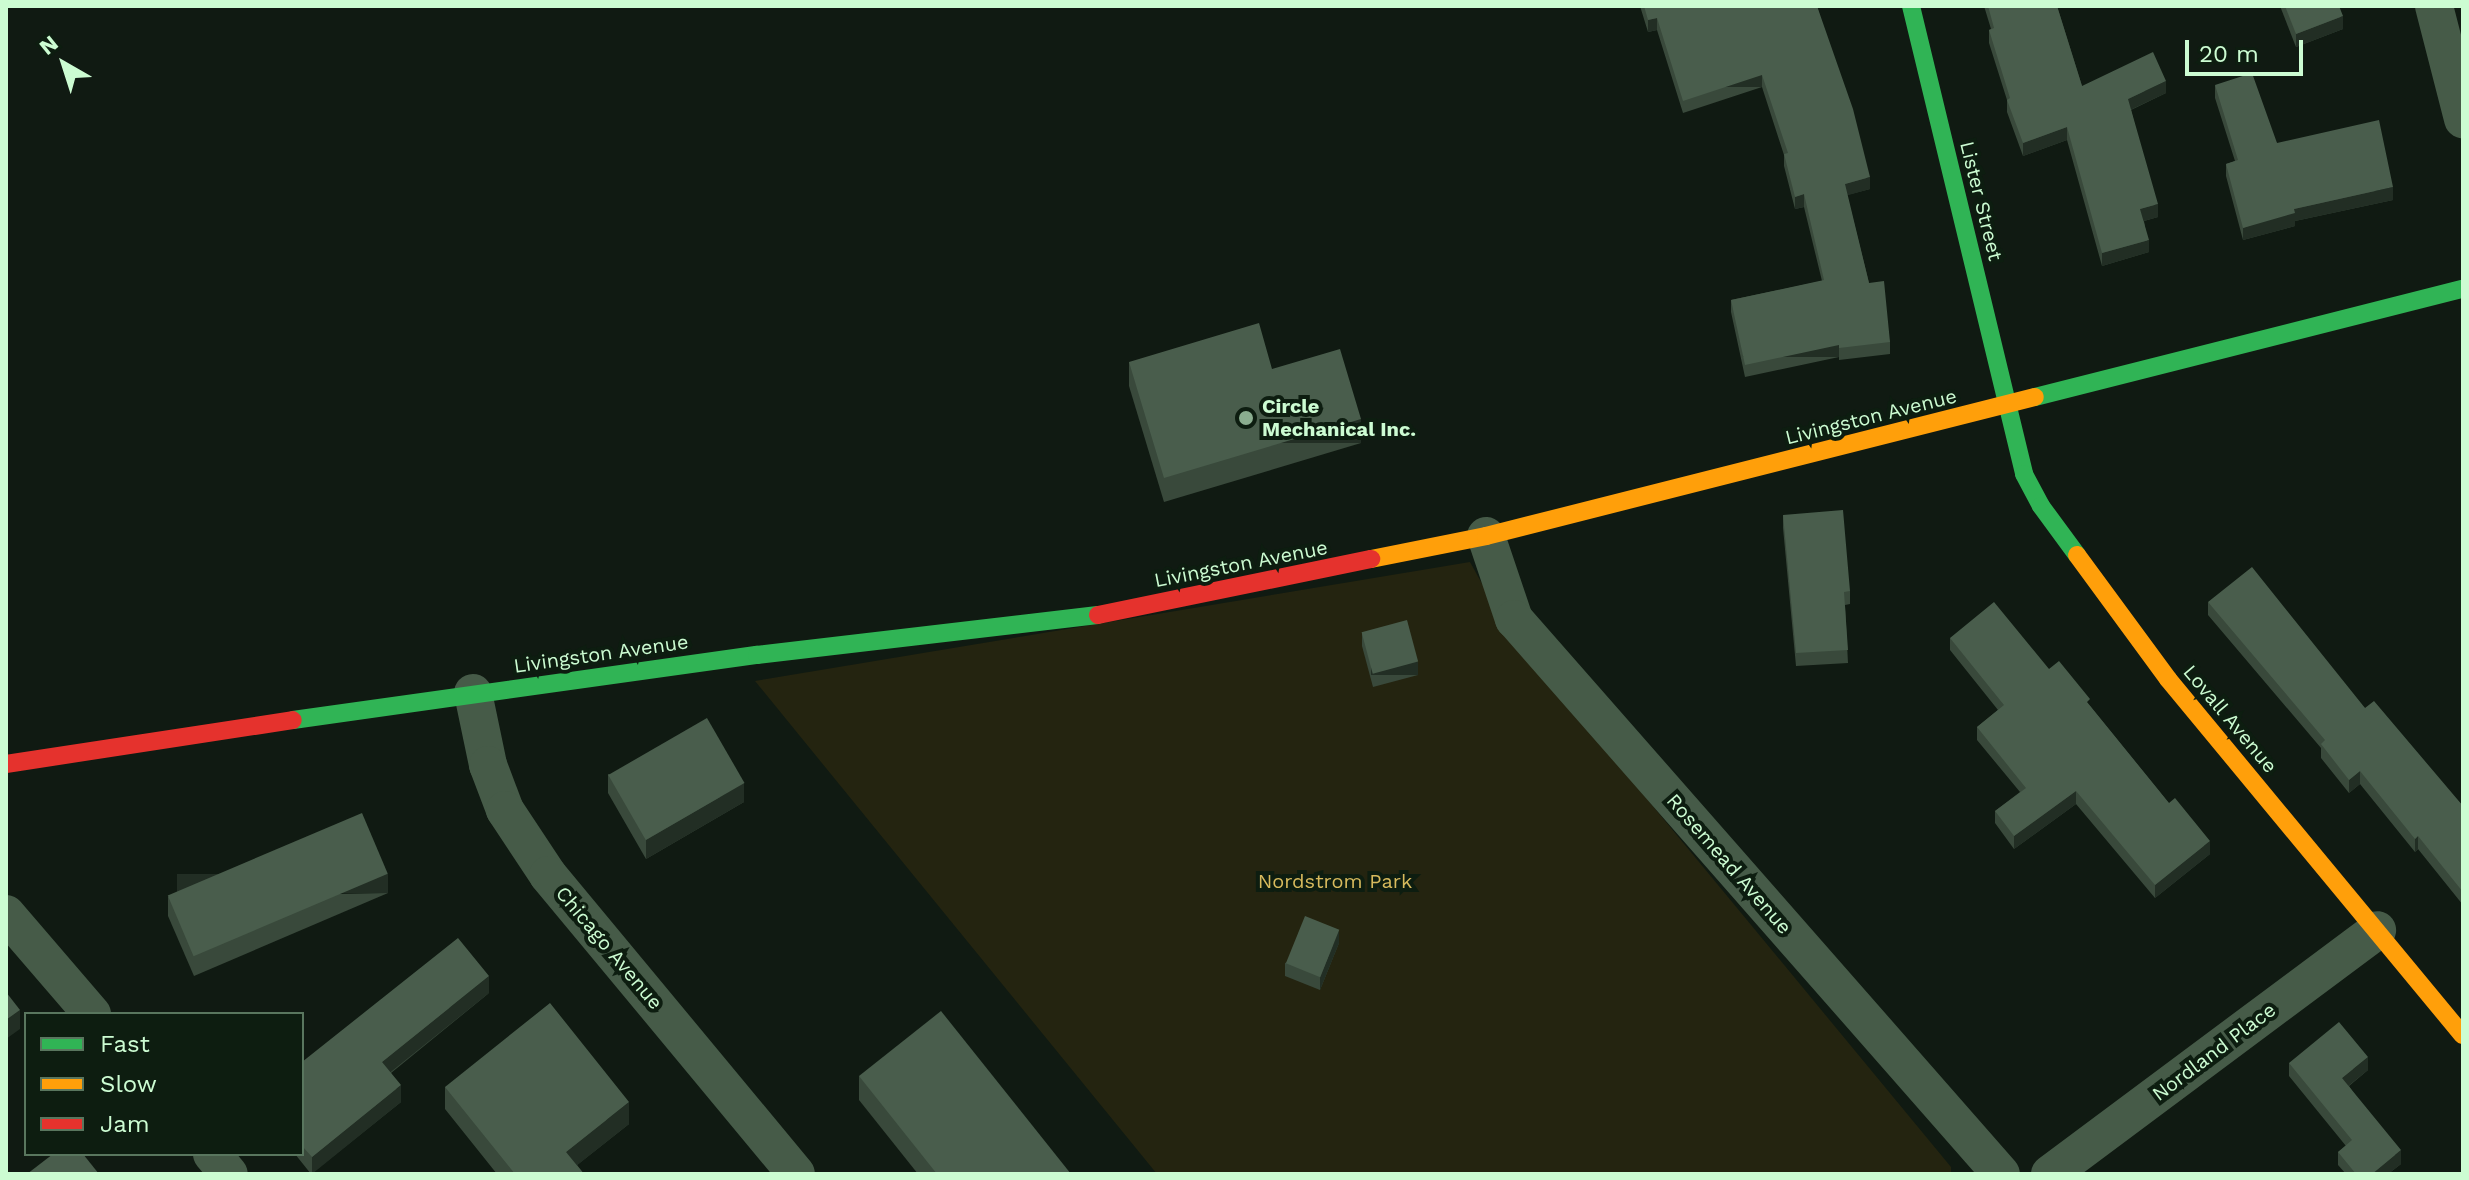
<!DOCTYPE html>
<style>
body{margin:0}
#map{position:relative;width:2469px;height:1180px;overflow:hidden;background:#101a12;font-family:"Work Sans",sans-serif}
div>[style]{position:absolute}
.green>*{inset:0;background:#242410}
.street>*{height:38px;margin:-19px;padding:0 19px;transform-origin:19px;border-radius:19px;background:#465b48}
.fast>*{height:18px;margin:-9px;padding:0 9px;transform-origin:9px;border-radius:9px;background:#30b455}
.slow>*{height:18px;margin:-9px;padding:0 9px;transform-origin:9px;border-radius:9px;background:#ff9f0a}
.jam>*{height:18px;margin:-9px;padding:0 9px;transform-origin:9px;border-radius:9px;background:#e5322d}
.wall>*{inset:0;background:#39493b}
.shaded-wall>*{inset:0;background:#222e24;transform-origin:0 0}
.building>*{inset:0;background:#495d4c;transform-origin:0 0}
.dots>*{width:22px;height:22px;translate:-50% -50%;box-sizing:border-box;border:4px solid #0d1d10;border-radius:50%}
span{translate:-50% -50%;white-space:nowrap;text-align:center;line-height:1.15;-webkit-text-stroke:8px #0d1d10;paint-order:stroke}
.street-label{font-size:20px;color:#ccfcd2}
.poi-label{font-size:20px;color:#ccfcd2;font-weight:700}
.left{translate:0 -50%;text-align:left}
.park-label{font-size:20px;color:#d7ba5d}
.frame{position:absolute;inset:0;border:8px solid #ccfcd2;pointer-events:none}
.legend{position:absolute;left:24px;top:1012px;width:280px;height:144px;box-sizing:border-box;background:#0d1d10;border:2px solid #59765e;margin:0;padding:10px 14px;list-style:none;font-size:24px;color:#ccfcd2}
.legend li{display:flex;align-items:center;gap:16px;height:40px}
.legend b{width:40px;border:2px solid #59765e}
.north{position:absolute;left:24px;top:24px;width:80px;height:80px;-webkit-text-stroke:6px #0d1d10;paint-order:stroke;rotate:321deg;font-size:22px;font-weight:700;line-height:32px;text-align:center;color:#ccfcd2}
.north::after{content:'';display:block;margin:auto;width:28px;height:36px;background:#ccfcd2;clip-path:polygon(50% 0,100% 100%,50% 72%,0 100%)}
.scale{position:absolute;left:2185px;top:40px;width:118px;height:36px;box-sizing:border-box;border:4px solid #ccfcd2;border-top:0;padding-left:10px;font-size:24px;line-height:28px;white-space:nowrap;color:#ccfcd2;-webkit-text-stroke:6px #0d1d10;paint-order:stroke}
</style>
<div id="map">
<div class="green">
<i style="clip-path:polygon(1470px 562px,1509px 632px,1951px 1167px,1951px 1174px,1157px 1174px,755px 681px)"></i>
</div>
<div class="street">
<i style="left:2434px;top:6px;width:117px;rotate:75.6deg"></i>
<i style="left:1486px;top:536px;width:88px;rotate:71.4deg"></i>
<i style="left:1514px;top:619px;width:738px;rotate:48.73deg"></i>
<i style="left:473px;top:693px;width:74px;rotate:78.2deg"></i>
<i style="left:488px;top:765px;width:48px;rotate:69.3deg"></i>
<i style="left:505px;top:810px;width:78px;rotate:56.5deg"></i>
<i style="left:548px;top:875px;width:388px;rotate:50.3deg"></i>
<i style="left:6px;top:914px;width:132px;rotate:49.3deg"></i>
<i style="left:212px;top:1154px;width:26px;rotate:50deg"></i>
<i style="left:2050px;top:1174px;width:408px;rotate:-36.7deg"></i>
</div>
<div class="fast">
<i style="left:1911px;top:6px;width:481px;rotate:76.4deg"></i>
<i style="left:2024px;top:474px;width:36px;rotate:62deg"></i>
<i style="left:2041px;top:506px;width:61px;rotate:53.7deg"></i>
<i style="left:2035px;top:397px;width:441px;rotate:-14.2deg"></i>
<i style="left:293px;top:720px;width:469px;rotate:-8deg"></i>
<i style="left:757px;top:655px;width:343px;rotate:-6.7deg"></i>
</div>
<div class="slow">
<i style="left:2077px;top:555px;width:154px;rotate:53.7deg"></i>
<i style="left:2168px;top:679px;width:462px;rotate:50.4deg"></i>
<i style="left:1371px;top:559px;width:117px;rotate:-11.3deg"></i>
<i style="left:1486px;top:536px;width:566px;rotate:-14.21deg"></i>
</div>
<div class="jam">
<i style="left:1098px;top:615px;width:279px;rotate:-11.6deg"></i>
<i style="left:6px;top:764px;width:290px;rotate:-8.7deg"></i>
</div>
<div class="wall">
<i style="clip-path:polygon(1640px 6px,1817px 6px,1870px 189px,1847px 195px,1869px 283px,1890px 342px,1890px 354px,1839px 360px,1839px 357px,1745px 377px,1731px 312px,1731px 300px,1822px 281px,1804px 207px,1795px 209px,1784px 166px,1784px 155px,1762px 87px,1683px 113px,1657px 30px,1648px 32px)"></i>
<i style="clip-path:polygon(1984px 6px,2057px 6px,2082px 86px,2166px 93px,2131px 110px,2158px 217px,2144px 221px,2149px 252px,2102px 266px,2067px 140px,2023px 156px,2007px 112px,2007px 100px,1989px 43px,1989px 30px,1991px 29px)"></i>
<i style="clip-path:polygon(2280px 6px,2339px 6px,2343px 29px,2296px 47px)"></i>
<i style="clip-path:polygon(2215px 85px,2277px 143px,2393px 200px,2295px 221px,2295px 226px,2243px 240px,2226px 176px,2226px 164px,2235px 161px,2215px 98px)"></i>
<i style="clip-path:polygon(1129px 362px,1272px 369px,1361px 443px,1164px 502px,1129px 386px)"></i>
<i style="clip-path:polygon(1783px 515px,1850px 591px,1850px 604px,1845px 605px,1848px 663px,1796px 666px,1783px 528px)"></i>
<i style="clip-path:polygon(2208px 602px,2365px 708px,2463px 806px,2463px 905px,2418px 849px,2415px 852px,2360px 784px,2349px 793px,2321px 758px,2321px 748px,2208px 615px)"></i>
<i style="clip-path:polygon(1362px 632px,1418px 675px,1373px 687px,1362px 646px)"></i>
<i style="clip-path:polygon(1950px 638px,2049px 669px,2090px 706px,2210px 854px,2155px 898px,2076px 804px,2014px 849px,1995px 823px,1995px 811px,2020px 792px,1977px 740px,1977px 727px,1998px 710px,1950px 650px)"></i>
<i style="clip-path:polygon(608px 774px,744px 802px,646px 859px,608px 793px)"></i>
<i style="clip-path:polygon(388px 893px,194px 976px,168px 916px,168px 897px)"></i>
<i style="clip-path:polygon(1339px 943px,1320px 990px,1285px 976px,1285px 963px)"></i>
<i style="clip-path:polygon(489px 993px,391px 1073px,401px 1102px,311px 1174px,295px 1154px,302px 1154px,302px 1062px)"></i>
<i style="clip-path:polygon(2289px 1063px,2368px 1070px,2349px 1086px,2401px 1164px,2388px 1174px,2346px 1174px,2338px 1165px,2338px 1152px,2346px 1146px,2289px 1076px)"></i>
<i style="clip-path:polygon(859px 1076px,1071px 1174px,918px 1174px,859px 1100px)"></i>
<i style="clip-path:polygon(445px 1087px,629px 1124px,577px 1165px,584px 1174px,497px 1174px,445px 1109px)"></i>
</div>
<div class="shaded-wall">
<i style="clip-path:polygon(2343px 16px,2343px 29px,2296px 47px,2296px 34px)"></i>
<i style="clip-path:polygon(1657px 18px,1657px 30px,1648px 32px,1648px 20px)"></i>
<i style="left:1762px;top:75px;width:12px;height:83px;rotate:90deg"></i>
<i style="clip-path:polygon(2166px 81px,2166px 93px,2128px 111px,2128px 99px)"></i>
<i style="clip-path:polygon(2067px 127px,2067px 140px,2023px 156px,2023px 143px)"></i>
<i style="clip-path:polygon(1870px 177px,1870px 189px,1845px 196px,1845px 184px)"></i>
<i style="clip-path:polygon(2393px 187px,2393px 200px,2295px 221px,2295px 226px,2243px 240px,2243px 228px,2294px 209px)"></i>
<i style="clip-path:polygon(1804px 194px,1804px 207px,1795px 209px,1795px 197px)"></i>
<i style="clip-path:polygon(2158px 204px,2158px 217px,2140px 222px,2140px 209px)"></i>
<i style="clip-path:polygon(2149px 240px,2149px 252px,2102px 266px,2102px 253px)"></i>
<i style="left:1839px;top:345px;width:12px;height:96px;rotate:90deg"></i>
<i style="left:1361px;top:419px;width:24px;height:206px;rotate:90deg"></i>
<i style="left:1418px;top:662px;width:13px;height:47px;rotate:90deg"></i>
<i style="clip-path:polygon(2360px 771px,2360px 784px,2349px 793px,2349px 780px)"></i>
<i style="clip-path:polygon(744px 783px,744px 802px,646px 859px,646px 840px)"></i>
<i style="clip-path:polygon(2076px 791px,2076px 804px,2014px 849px,2014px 836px)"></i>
<i style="clip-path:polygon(2418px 836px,2418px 849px,2415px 852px,2415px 839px)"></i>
<i style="clip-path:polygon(2210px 841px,2210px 854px,2155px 898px,2155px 885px)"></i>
<i style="left:388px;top:874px;width:19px;height:211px;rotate:90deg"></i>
<i style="clip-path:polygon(1339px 930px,1339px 943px,1320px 990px,1320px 977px)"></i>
<i style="clip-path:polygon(489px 976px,489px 993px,382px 1079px,382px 1062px)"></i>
<i style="clip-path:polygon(20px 1010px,20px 1029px,6px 1039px,6px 1020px)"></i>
<i style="clip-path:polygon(2368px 1057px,2368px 1070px,2342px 1091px,2342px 1078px)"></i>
<i style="clip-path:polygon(401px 1085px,401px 1102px,312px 1174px,312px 1157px)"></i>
<i style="clip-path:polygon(629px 1102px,629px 1124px,566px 1174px,566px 1152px)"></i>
<i style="clip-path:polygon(2401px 1150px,2401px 1164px,2388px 1174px,2372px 1174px)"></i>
</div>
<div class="building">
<i style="clip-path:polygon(1644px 6px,1817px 6px,1853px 109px,1870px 177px,1845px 184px,1869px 283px,1884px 281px,1890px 342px,1839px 348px,1839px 345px,1745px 365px,1731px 300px,1824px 280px,1804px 194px,1795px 197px,1784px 154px,1788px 153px,1762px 75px,1683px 101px,1657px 18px,1648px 20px)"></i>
<i style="clip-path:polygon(1988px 6px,2057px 6px,2082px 86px,2153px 52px,2166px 81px,2128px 99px,2158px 204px,2140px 209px,2149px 240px,2102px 253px,2067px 127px,2023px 143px,2007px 100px,2010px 98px,1989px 30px,1994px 28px)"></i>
<i style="clip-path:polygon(2285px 6px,2339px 6px,2343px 16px,2296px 34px)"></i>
<i style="clip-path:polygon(2252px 73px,2277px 143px,2379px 120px,2393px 187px,2294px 209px,2295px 213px,2243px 228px,2226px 164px,2238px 160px,2215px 85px)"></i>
<i style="clip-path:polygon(1259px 323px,1272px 369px,1340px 349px,1361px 419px,1164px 478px,1129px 362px)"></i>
<i style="clip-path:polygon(1843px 510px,1850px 591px,1844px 592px,1848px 650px,1796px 653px,1783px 515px)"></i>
<i style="clip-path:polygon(2252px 567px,2365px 708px,2374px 701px,2463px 806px,2463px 892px,2418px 836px,2415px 839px,2360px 771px,2349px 780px,2321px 744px,2325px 740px,2208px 602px)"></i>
<i style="clip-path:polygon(1994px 602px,2049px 669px,2059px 661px,2090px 699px,2087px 702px,2169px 803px,2175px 798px,2210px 841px,2155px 885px,2076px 791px,2014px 836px,1995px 811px,2026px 788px,1977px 727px,2004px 705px,1950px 638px)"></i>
<i style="left:1407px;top:620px;width:43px;height:47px;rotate:75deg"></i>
<i style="left:707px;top:718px;width:75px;height:114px;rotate:60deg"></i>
<i style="left:362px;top:813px;width:66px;height:211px;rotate:67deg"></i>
<i style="left:1305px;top:916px;width:37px;height:51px;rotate:22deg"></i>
<i style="clip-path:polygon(458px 938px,489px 976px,382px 1062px,401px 1085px,312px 1157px,302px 1146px,302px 1062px)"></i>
<i style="clip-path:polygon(6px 992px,20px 1010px,6px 1020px)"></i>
<i style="clip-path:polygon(550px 1003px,629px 1102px,566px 1152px,584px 1174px,515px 1174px,445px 1087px)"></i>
<i style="clip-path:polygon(941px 1011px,1071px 1174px,937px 1174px,859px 1076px)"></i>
<i style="clip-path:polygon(2339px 1022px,2368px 1057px,2342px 1078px,2401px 1150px,2372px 1174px,2356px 1174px,2338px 1152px,2352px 1140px,2289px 1063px)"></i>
<i style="clip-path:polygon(53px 1154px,83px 1154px,99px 1174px,27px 1174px)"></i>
</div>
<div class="dots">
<i style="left:1246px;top:418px;background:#8aad8f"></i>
</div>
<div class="street-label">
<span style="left:1981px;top:201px;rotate:76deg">Lister Street</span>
<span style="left:1871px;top:417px;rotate:-14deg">Livingston Avenue</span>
<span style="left:1241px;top:564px;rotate:-11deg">Livingston Avenue</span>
<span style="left:601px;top:654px;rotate:-8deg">Livingston Avenue</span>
<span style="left:2230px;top:719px;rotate:50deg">Lovall Avenue</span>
<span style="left:1729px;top:864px;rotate:49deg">Rosemead Avenue</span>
<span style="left:609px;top:948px;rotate:50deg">Chicago Avenue</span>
<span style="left:2214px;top:1052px;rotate:-37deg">Nordland Place</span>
</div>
<div class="poi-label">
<span class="left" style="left:1262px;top:418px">Circle<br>Mechanical Inc.</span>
</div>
<div class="park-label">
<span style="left:1335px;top:881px">Nordstrom Park</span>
</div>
<div class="frame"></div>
<ul class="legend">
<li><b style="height:10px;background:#30b455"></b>Fast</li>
<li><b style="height:10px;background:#ff9f0a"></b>Slow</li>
<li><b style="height:10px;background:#e5322d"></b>Jam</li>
</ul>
<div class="north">N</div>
<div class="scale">20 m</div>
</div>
